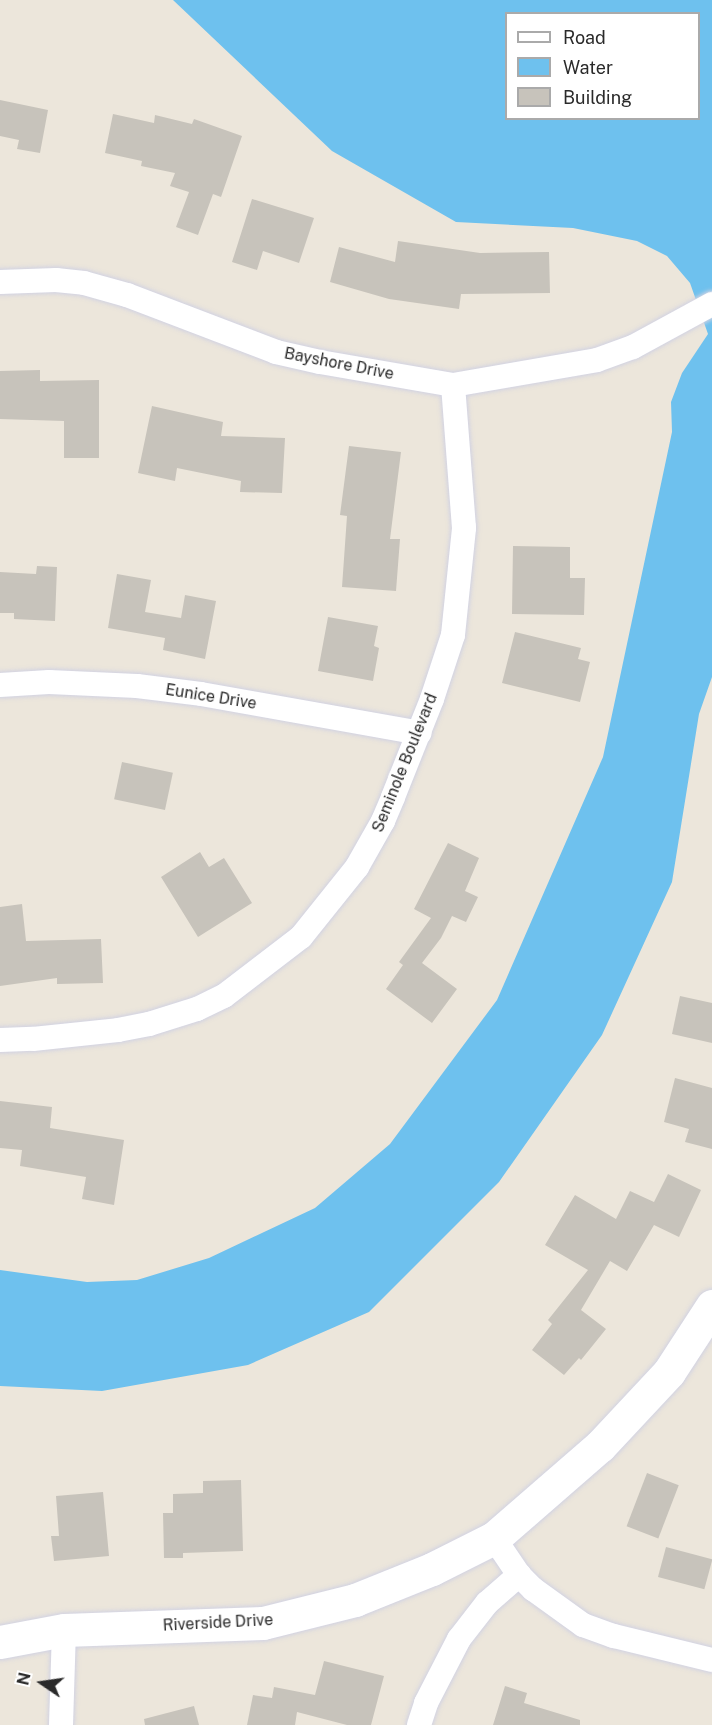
<!DOCTYPE html>
<style>
body{margin:0}
#map{position:relative;width:712px;height:1725px;overflow:hidden;background:#ece6db;font-family:"Public Sans",sans-serif}
div>[style]{position:absolute}
.water>*{inset:0;background:#6ec1ee}
.building>*{inset:0;background:#c7c3bb;transform-origin:0 0}
.roads{filter:drop-shadow(0 0 2px #d1d2e2) drop-shadow(0 0 2px #d1d2e2)}
.street>*{height:24px;margin:-12px;padding:0 12px;transform-origin:12px;border-radius:12px;background:#fff}
.secondary>*{height:33px;margin:-16.5px;padding:0 16.5px;transform-origin:16.5px;border-radius:16.5px;background:#fff}
span{translate:-50% -50%;white-space:nowrap;text-align:center;line-height:1.15;-webkit-text-stroke:4.5px #fff;paint-order:stroke}
.street-label{font-size:16px;color:#2a2a2a}
.legend{position:absolute;left:505px;top:12px;width:195px;height:108px;box-sizing:border-box;background:#fff;border:2px solid #aaa;margin:0;padding:8px 10px;list-style:none;font-size:18px;color:#2a2a2a}
.legend li{display:flex;align-items:center;gap:12px;height:30px}
.legend b{width:30px;border:2px solid #aaa}
.north{position:absolute;left:12px;top:1653px;width:60px;height:60px;-webkit-text-stroke:4px #fff;paint-order:stroke;rotate:283deg;font-size:16px;font-weight:700;line-height:24px;text-align:center;color:#2a2a2a}
.north::after{content:'';display:block;margin:auto;width:21px;height:27px;background:#2a2a2a;clip-path:polygon(50% 0,100% 100%,50% 72%,0 100%)}
</style>
<div id="map">
<div class="water">
<i style="clip-path:polygon(evenodd,173px 0,712px 0,712px 677px,699px 714px,672px 882px,602px 1035px,499px 1182px,369px 1312px,248px 1365px,102px 1391px,0 1386px,0 1270px,87px 1282px,137px 1280px,209px 1258px,315px 1208px,390px 1144px,497px 1000px,603px 757px,672px 432px,671px 402px,682px 373px,708px 334px,690px 283px,667px 256px,637px 241px,573px 228px,456px 222px,332px 151px,173px 0,506px 14px,698px 14px,698px 118px,506px 118px,506px 14px)"></i>
</div>
<div class="building">
<i style="clip-path:polygon(0 100px,48px 110px,40px 153px,17px 149px,19px 140px,0 136px)"></i>
<i style="clip-path:polygon(113px 114px,154px 123px,155px 115px,192px 124px,194px 119px,242px 136px,221px 197px,213px 194px,198px 235px,176px 227px,189px 192px,170px 186px,175px 173px,141px 166px,142px 161px,105px 153px)"></i>
<i style="clip-path:polygon(252px 199px,314px 218px,299px 263px,263px 251px,257px 270px,232px 262px)"></i>
<i style="clip-path:polygon(398px 241px,480px 253px,549px 252px,550px 293px,461px 294px,459px 309px,389px 299px,330px 282px,339px 247px,395px 262px)"></i>
<i style="clip-path:polygon(40px 370px,40px 381px,99px 380px,99px 458px,64px 458px,64px 421px,0 419px,0 371px)"></i>
<i style="clip-path:polygon(152px 406px,223px 422px,221px 436px,285px 438px,282px 493px,240px 492px,241px 481px,177px 468px,175px 481px,138px 473px)"></i>
<i style="clip-path:polygon(349px 446px,401px 452px,390px 539px,400px 539px,396px 591px,342px 587px,347px 516px,340px 515px)"></i>
<i style="clip-path:polygon(513px 546px,570px 547px,570px 578px,585px 578px,584px 615px,512px 614px)"></i>
<i style="clip-path:polygon(37px 566px,57px 567px,55px 621px,14px 619px,14px 613px,0 613px,0 572px,36px 574px)"></i>
<i style="clip-path:polygon(117px 574px,151px 580px,145px 612px,181px 618px,185px 595px,216px 601px,205px 659px,163px 650px,165px 638px,108px 628px)"></i>
<i style="clip-path:polygon(328px 617px,378px 626px,374px 646px,379px 648px,373px 681px,318px 671px)"></i>
<i style="clip-path:polygon(515px 632px,581px 648px,578px 659px,590px 662px,580px 702px,502px 683px)"></i>
<i style="left:122px;top:762px;width:52px;height:38px;rotate:12deg"></i>
<i style="clip-path:polygon(448px 843px,479px 858px,465px 891px,478px 897px,466px 922px,452px 916px,441px 938px,422px 963px,457px 989px,432px 1023px,386px 989px,403px 965px,399px 962px,431px 918px,414px 909px)"></i>
<i style="clip-path:polygon(200px 852px,209px 867px,224px 858px,252px 903px,198px 937px,161px 877px)"></i>
<i style="clip-path:polygon(22px 904px,26px 941px,101px 939px,103px 983px,57px 984px,57px 978px,0 986px,0 907px)"></i>
<i style="clip-path:polygon(680px 996px,712px 1003px,712px 1043px,672px 1034px)"></i>
<i style="clip-path:polygon(675px 1078px,712px 1088px,712px 1149px,685px 1142px,689px 1129px,664px 1122px)"></i>
<i style="clip-path:polygon(0 1101px,52px 1107px,50px 1128px,124px 1140px,114px 1205px,82px 1199px,86px 1177px,20px 1166px,22px 1150px,0 1148px)"></i>
<i style="clip-path:polygon(668px 1174px,701px 1190px,679px 1237px,654px 1225px,627px 1271px,610px 1261px,581px 1310px,606px 1329px,581px 1360px,579px 1358px,564px 1375px,532px 1350px,552px 1324px,548px 1320px,588px 1270px,545px 1245px,575px 1195px,616px 1219px,630px 1191px,654px 1202px)"></i>
<i style="left:647px;top:1473px;width:34px;height:57px;rotate:21deg"></i>
<i style="clip-path:polygon(241px 1480px,243px 1551px,183px 1553px,183px 1558px,164px 1558px,163px 1513px,173px 1513px,173px 1494px,203px 1493px,203px 1481px)"></i>
<i style="clip-path:polygon(103px 1492px,109px 1556px,54px 1561px,51px 1536px,59px 1536px,56px 1496px)"></i>
<i style="left:666px;top:1547px;width:48px;height:31px;rotate:15deg"></i>
<i style="clip-path:polygon(324px 1661px,384px 1676px,371px 1725px,347px 1725px,297px 1712px,295px 1725px,247px 1725px,253px 1695px,272px 1698px,274px 1687px,315px 1695px)"></i>
<i style="clip-path:polygon(505px 1686px,527px 1693px,524px 1703px,580px 1720px,580px 1725px,493px 1725px)"></i>
<i style="clip-path:polygon(194px 1706px,199px 1725px,145px 1725px,144px 1719px)"></i>
</div>
<div class="roads">
<div class="street">
<i style="left:0;top:282px;width:56px;rotate:-2deg"></i>
<i style="left:56px;top:280px;width:28px;rotate:6deg"></i>
<i style="left:84px;top:283px;width:45px;rotate:15.6deg"></i>
<i style="left:127px;top:295px;width:160px;rotate:20.9deg"></i>
<i style="left:276px;top:352px;width:45px;rotate:12.8deg"></i>
<i style="left:320px;top:362px;width:135px;rotate:9.8deg"></i>
<i style="left:453px;top:385px;width:146px;rotate:-9.8deg"></i>
<i style="left:597px;top:360px;width:38px;rotate:-20deg"></i>
<i style="left:633px;top:347px;width:90px;rotate:-28.6deg"></i>
<i style="left:0;top:685px;width:49px;rotate:-3.5deg"></i>
<i style="left:49px;top:682px;width:88px;rotate:2.6deg"></i>
<i style="left:137px;top:686px;width:64px;rotate:7.1deg"></i>
<i style="left:201px;top:694px;width:222px;rotate:10.1deg"></i>
<i style="left:0;top:1040px;width:33px;rotate:-2deg"></i>
<i style="left:33px;top:1039px;width:85px;rotate:-6deg"></i>
<i style="left:118px;top:1030px;width:32px;rotate:-11deg"></i>
<i style="left:149px;top:1024px;width:50px;rotate:-17.4deg"></i>
<i style="left:197px;top:1009px;width:30px;rotate:-26deg"></i>
<i style="left:224px;top:996px;width:97px;rotate:-37.5deg"></i>
<i style="left:301px;top:937px;width:90px;rotate:-51.3deg"></i>
<i style="left:357px;top:867px;width:53px;rotate:-60.5deg"></i>
<i style="left:383px;top:821px;width:26px;rotate:-67deg"></i>
<i style="left:393px;top:797px;width:105px;rotate:-68.3deg"></i>
<i style="left:432px;top:699px;width:67px;rotate:-71.8deg"></i>
<i style="left:453px;top:635px;width:108px;rotate:-84.1deg"></i>
<i style="left:464px;top:528px;width:143px;rotate:-94.4deg"></i>
<i style="left:494px;top:1538px;width:45px;rotate:56deg"></i>
<i style="left:519px;top:1575px;width:20px;rotate:45deg"></i>
<i style="left:533px;top:1589px;width:62px;rotate:35.8deg"></i>
<i style="left:583px;top:1625px;width:33px;rotate:20deg"></i>
<i style="left:614px;top:1636px;width:101px;rotate:13.8deg"></i>
<i style="left:61px;top:1725px;width:95px;rotate:-88.2deg"></i>
<i style="left:419px;top:1725px;width:23px;rotate:-72deg"></i>
<i style="left:426px;top:1703px;width:72px;rotate:-62.7deg"></i>
<i style="left:459px;top:1639px;width:46px;rotate:-52.1deg"></i>
<i style="left:487px;top:1603px;width:43px;rotate:-41.2deg"></i>
</div>
<div class="secondary">
<i style="left:0;top:1642px;width:65px;rotate:-10.6deg"></i>
<i style="left:64px;top:1630px;width:199px;rotate:-2deg"></i>
<i style="left:263px;top:1623px;width:95px;rotate:-14deg"></i>
<i style="left:355px;top:1600px;width:83px;rotate:-21.9deg"></i>
<i style="left:432px;top:1569px;width:69px;rotate:-26.6deg"></i>
<i style="left:494px;top:1538px;width:140px;rotate:-41deg"></i>
<i style="left:600px;top:1446px;width:101px;rotate:-47deg"></i>
<i style="left:669px;top:1372px;width:79px;rotate:-56.9deg"></i>
</div>
</div>
<div class="street-label">
<span style="left:339px;top:364px;rotate:11deg">Bayshore Drive</span>
<span style="left:211px;top:697px;rotate:9deg">Eunice Drive</span>
<span style="left:405px;top:763px;rotate:-68deg">Seminole Boulevard</span>
<span style="left:218px;top:1623px;rotate:-3deg">Riverside Drive</span>
</div>
<ul class="legend">
<li><b style="height:8px;background:#fff"></b>Road</li>
<li><b style="height:16px;background:#6ec1ee"></b>Water</li>
<li><b style="height:16px;background:#c7c3bb"></b>Building</li>
</ul>
<div class="north">N</div>
</div>
